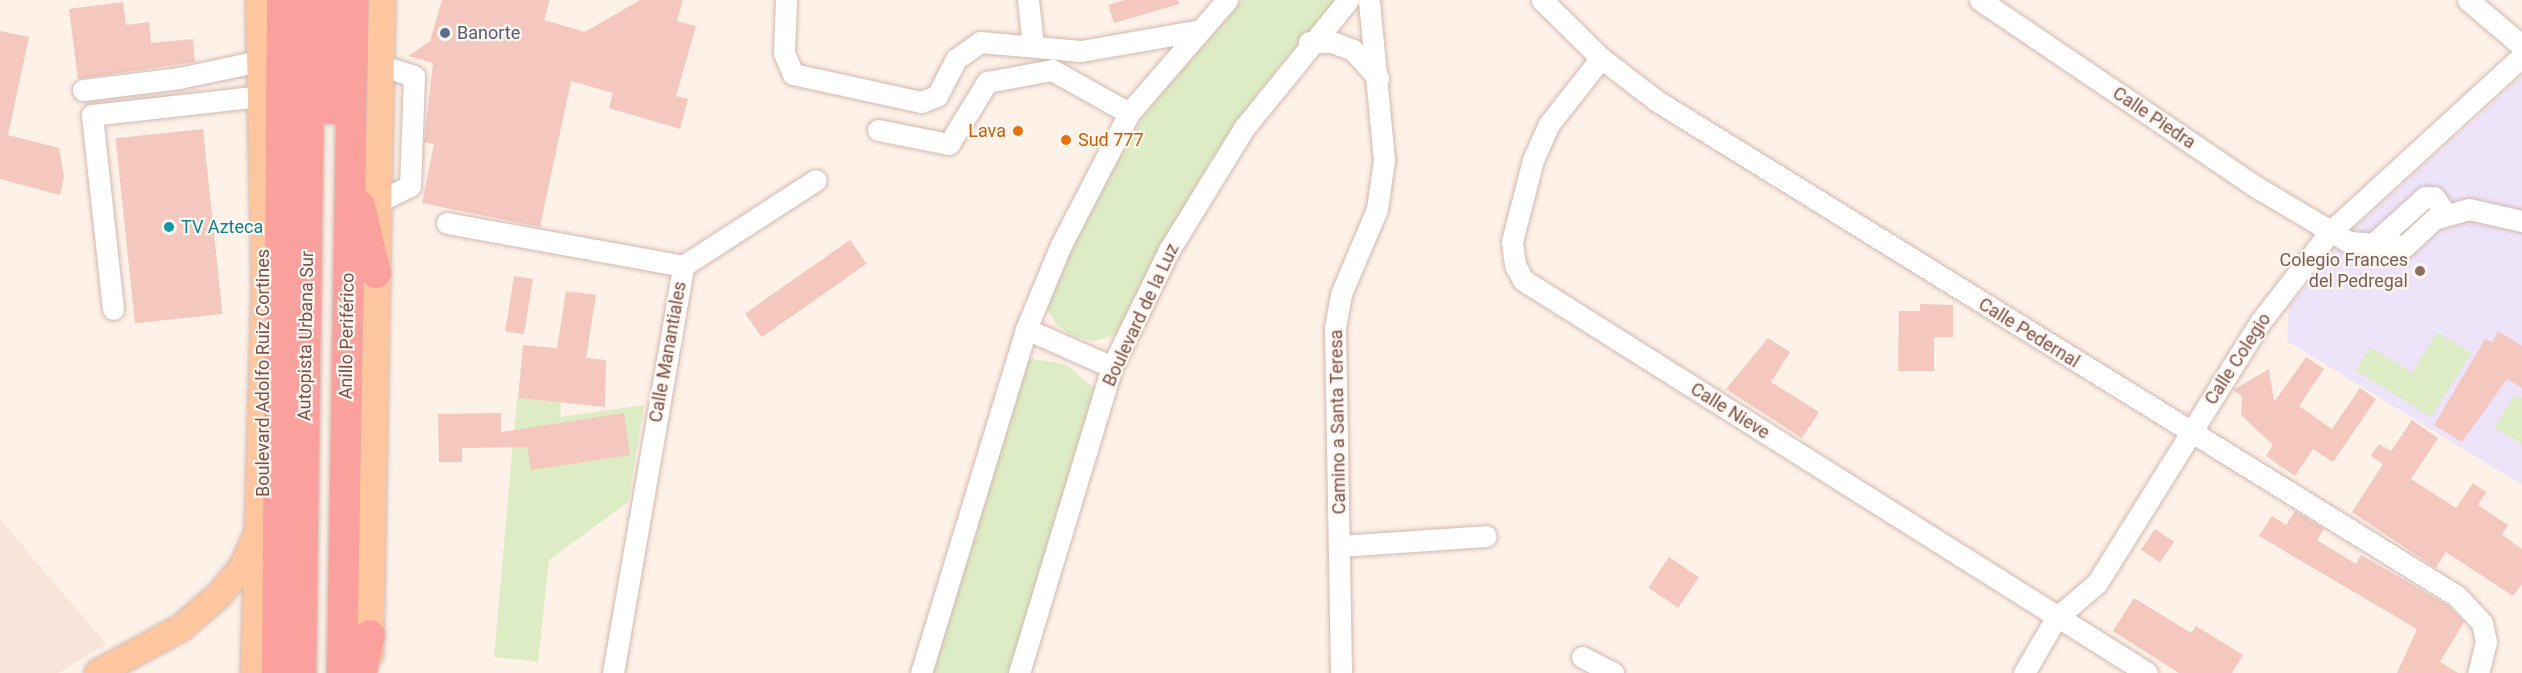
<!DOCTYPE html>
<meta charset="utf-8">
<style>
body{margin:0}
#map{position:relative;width:2522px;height:673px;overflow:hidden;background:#fdf1e8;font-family:Roboto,sans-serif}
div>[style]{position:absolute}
.residential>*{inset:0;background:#f8e4d9}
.education>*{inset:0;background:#eee4fa}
.green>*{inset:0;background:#ddecc5}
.building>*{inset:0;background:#f4c8be;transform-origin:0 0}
.roads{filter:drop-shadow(0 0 2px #d3b8af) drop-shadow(0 0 2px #d3b8af)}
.minor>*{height:21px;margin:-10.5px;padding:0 10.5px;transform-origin:10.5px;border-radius:10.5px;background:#fff}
.major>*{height:26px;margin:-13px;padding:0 13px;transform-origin:13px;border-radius:13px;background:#fec69e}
.highway>*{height:30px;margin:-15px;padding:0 15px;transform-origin:15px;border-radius:15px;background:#faa19d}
.dots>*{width:16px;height:16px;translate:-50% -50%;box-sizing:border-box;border:3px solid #fff6f0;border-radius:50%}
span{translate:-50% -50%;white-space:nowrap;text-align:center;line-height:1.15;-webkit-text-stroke:4.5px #fff6f0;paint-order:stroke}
.service-label{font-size:18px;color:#4e5e75}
.left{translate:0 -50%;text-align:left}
.street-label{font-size:18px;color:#7a514a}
.food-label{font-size:18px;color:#c56008}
.right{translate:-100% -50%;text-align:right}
.culture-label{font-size:18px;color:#0d838f}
.education-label{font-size:18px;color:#785e54}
</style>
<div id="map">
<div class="residential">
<i style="clip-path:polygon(0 519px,106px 644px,58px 673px,0 673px)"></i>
</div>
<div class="education">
<i style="clip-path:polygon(2522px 76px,2522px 485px,2287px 341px,2289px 307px,2347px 235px)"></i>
</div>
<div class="green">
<i style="clip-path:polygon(1242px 0,1336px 0,1260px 90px,1206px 167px,1115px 335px,1094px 341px,1072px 336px,1056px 324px,1046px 306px,1070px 247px,1143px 116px)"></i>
<i style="clip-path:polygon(2437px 332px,2471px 353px,2431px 417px,2355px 370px,2370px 347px,2412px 373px)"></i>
<i style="clip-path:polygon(1025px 358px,1065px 364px,1099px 392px,1010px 673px,929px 673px)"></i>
<i style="clip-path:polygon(2515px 395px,2522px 399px,2522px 445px,2494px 427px)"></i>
<i style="clip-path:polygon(517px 398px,561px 402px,560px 417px,644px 405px,628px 502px,549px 560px,538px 662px,494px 657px)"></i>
</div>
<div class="building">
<i style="clip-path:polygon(442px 0,550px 0,544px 20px,585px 32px,640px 0,683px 0,677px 21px,696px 26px,676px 96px,688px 99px,680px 129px,609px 108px,613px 93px,571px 81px,540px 227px,422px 203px,434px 144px,424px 142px,433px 63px,408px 56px,430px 41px)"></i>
<i style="clip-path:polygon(1125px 0,1178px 0,1179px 4px,1114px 23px,1108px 5px)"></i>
<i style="clip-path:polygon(123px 2px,126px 25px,149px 22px,151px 43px,193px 39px,195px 62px,78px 79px,69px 9px)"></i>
<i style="clip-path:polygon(0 31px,29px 37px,8px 135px,59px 148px,64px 177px,60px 195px,0 179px)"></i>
<i style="left:203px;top:129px;width:186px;height:88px;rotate:84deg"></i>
<i style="left:850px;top:240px;width:29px;height:128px;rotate:55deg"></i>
<i style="left:514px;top:276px;width:19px;height:56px;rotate:9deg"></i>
<i style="clip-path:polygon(566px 291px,596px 295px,586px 358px,606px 360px,605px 407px,518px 398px,523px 345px,557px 348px)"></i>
<i style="clip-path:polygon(1920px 304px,1953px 305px,1953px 337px,1934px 337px,1934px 371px,1898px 371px,1899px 311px,1920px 311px)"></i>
<i style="clip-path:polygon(2498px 331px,2522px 346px,2522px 388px,2507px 379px,2462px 442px,2434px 425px,2485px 339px,2492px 342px)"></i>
<i style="clip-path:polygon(1768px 338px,1790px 352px,1771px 382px,1819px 412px,1802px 438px,1726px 389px)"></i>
<i style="clip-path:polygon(2306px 357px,2324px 369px,2299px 406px,2332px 429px,2360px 388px,2376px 399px,2333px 462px,2313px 449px,2295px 476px,2266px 456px,2273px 445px,2241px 415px,2242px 396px,2233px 390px,2269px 369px,2274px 402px)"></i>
<i style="clip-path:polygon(501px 413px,501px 432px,624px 413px,630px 455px,531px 470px,527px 447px,462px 448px,462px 462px,439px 462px,438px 414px)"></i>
<i style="clip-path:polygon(2412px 420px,2438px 438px,2411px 479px,2456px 508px,2473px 483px,2486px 492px,2478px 505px,2508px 525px,2502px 535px,2522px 549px,2522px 584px,2513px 596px,2446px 552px,2436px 568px,2352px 512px,2383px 464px,2371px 456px,2379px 444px,2391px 451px)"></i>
<i style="clip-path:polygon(2295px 511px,2324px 529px,2317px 540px,2356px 564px,2361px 555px,2449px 606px,2464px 622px,2440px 662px,2458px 673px,2397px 673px,2417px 629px,2259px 536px,2272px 516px,2286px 525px)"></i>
<i style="left:2155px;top:529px;width:23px;height:25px;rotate:34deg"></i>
<i style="left:1669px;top:557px;width:36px;height:37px;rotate:34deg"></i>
<i style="clip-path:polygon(2134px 598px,2191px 633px,2196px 626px,2243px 655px,2232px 673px,2179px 673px,2113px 631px)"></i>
</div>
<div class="roads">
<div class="minor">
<i style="left:786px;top:0;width:53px;rotate:92.2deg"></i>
<i style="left:784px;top:53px;width:23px;rotate:67deg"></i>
<i style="left:793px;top:74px;width:131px;rotate:12.3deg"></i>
<i style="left:921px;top:102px;width:17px;rotate:-21deg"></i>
<i style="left:937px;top:96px;width:42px;rotate:-62.8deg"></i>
<i style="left:956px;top:59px;width:29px;rotate:-35deg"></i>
<i style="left:980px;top:42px;width:101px;rotate:5.1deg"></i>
<i style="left:1081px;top:51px;width:117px;rotate:-9.9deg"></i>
<i style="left:1028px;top:0;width:45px;rotate:83.7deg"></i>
<i style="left:1542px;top:0;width:83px;rotate:44.5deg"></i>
<i style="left:1601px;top:58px;width:71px;rotate:37.5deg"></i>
<i style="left:1657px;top:101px;width:941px;rotate:31.75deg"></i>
<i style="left:2457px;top:596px;width:37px;rotate:47deg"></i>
<i style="left:2482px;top:623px;width:19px;rotate:78deg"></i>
<i style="left:2486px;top:642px;width:32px;rotate:104deg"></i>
<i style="left:1980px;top:0;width:330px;rotate:34.1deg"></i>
<i style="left:2253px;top:185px;width:112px;rotate:30.7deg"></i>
<i style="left:2349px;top:242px;width:56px;rotate:4.1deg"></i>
<i style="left:2405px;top:246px;width:40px;rotate:-43deg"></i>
<i style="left:2434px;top:219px;width:36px;rotate:-16deg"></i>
<i style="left:2469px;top:209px;width:54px;rotate:12.8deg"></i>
<i style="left:2468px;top:0;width:71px;rotate:40.4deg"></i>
<i style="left:1309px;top:42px;width:23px"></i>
<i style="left:1332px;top:42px;width:22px;rotate:21deg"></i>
<i style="left:1353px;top:50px;width:38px;rotate:48deg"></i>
<i style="left:1601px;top:58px;width:84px;rotate:128.2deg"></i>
<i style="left:1549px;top:124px;width:39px;rotate:114deg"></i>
<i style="left:1533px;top:160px;width:84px;rotate:104.5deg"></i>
<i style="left:1512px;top:241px;width:24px;rotate:83deg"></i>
<i style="left:1515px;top:265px;width:17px;rotate:62deg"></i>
<i style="left:1523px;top:280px;width:737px;rotate:32.2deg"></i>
<i style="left:83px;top:90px;width:97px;rotate:-7.1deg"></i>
<i style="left:179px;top:78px;width:83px;rotate:-11.9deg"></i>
<i style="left:878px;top:130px;width:72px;rotate:11.2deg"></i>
<i style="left:949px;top:144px;width:73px;rotate:-58.5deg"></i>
<i style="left:987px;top:82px;width:66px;rotate:-10.5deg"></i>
<i style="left:1052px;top:70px;width:88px;rotate:29.2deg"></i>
<i style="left:378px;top:202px;width:36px;rotate:-27deg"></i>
<i style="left:410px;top:186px;width:110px;rotate:-87.9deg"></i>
<i style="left:414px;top:76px;width:35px;rotate:-162deg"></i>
<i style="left:447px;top:223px;width:240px;rotate:10.3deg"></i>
<i style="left:2373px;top:244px;width:70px;rotate:-42.1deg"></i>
<i style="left:2425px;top:197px;width:9px"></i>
<i style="left:2434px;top:197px;width:21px;rotate:55deg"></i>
<i style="left:683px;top:266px;width:158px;rotate:-32.9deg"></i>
<i style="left:113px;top:309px;width:195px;rotate:-96.2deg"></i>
<i style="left:92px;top:115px;width:170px;rotate:-6.4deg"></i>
<i style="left:1026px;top:329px;width:94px;rotate:23.8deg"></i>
<i style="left:1340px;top:546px;width:146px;rotate:-3.9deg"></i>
<i style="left:1582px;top:657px;width:35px;rotate:27deg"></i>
<i style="left:613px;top:673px;width:413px;rotate:-80.2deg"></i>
<i style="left:921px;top:673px;width:360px;rotate:-73deg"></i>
<i style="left:1026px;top:329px;width:91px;rotate:-67.4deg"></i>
<i style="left:1061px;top:245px;width:148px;rotate:-62.7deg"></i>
<i style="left:1129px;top:113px;width:150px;rotate:-49.1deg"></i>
<i style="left:1019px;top:673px;width:320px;rotate:-73.1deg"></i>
<i style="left:1112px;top:367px;width:130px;rotate:-64deg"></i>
<i style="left:1169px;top:250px;width:143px;rotate:-58.4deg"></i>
<i style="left:1244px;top:128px;width:165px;rotate:-50.9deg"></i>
<i style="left:1341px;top:673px;width:345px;rotate:-91deg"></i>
<i style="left:1335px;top:328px;width:35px;rotate:-80deg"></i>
<i style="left:1341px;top:294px;width:92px;rotate:-67deg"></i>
<i style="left:1377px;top:209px;width:49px;rotate:-81.9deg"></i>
<i style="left:1384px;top:160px;width:161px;rotate:-95.4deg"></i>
<i style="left:2024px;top:673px;width:64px;rotate:-59.8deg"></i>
<i style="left:2056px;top:618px;width:54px;rotate:-40.5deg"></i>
<i style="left:2097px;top:583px;width:309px;rotate:-58deg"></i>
<i style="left:2261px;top:321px;width:111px;rotate:-52.3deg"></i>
<i style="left:2329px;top:233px;width:262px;rotate:-42.5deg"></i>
</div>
<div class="major">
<i style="left:370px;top:654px;width:654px;rotate:-88.95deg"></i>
<i style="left:98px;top:673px;width:94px;rotate:-28.5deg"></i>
<i style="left:181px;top:628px;width:50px;rotate:-41deg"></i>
<i style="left:219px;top:595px;width:35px;rotate:-50deg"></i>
<i style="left:242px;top:568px;width:36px;rotate:-66deg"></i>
<i style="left:254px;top:673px;width:383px;rotate:-88.4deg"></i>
<i style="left:265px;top:290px;width:290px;rotate:-91.2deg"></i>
</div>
<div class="highway">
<i style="left:331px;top:109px;width:109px;rotate:-90deg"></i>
<i style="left:360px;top:206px;width:69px;rotate:76.6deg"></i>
<i style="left:277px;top:673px;width:673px;rotate:-89.57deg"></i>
<i style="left:301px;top:673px;width:673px;rotate:-89.23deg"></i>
<i style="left:342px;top:673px;width:673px;rotate:-89.06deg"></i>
<i style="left:361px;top:673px;width:39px;rotate:-77deg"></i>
</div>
</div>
<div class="dots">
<i style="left:445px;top:33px;background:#5c6f8a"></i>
<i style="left:1018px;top:131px;background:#e8710a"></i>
<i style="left:1066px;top:140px;background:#e8710a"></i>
<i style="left:169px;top:227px;background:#0f9aa8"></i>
<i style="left:2420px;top:271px;background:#8d6e63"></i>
</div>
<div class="service-label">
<span class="left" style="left:457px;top:33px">Banorte</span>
</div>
<div class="street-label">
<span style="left:2154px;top:118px;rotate:34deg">Calle Piedra</span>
<span style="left:1141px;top:315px;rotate:-65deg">Boulevard de la Luz</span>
<span style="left:2029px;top:333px;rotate:32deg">Calle Pedernal</span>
<span style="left:306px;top:336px;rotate:-89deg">Autopista Urbana Sur</span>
<span style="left:347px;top:336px;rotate:-89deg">Anillo Periférico</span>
<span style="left:668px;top:352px;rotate:-80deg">Calle Manantiales</span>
<span style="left:2238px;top:359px;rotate:-57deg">Calle Colegio</span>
<span style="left:263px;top:373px;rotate:-90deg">Boulevard Adolfo Ruiz Cortines</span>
<span style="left:1730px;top:411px;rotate:32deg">Calle Nieve</span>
<span style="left:1338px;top:422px;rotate:-91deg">Camino a Santa Teresa</span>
</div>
<div class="food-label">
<span class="right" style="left:1006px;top:131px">Lava</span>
<span class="left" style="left:1078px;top:140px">Sud 777</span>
</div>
<div class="culture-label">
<span class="left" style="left:181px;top:227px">TV Azteca</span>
</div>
<div class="education-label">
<span class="right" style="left:2408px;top:271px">Colegio Frances<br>del Pedregal</span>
</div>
</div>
